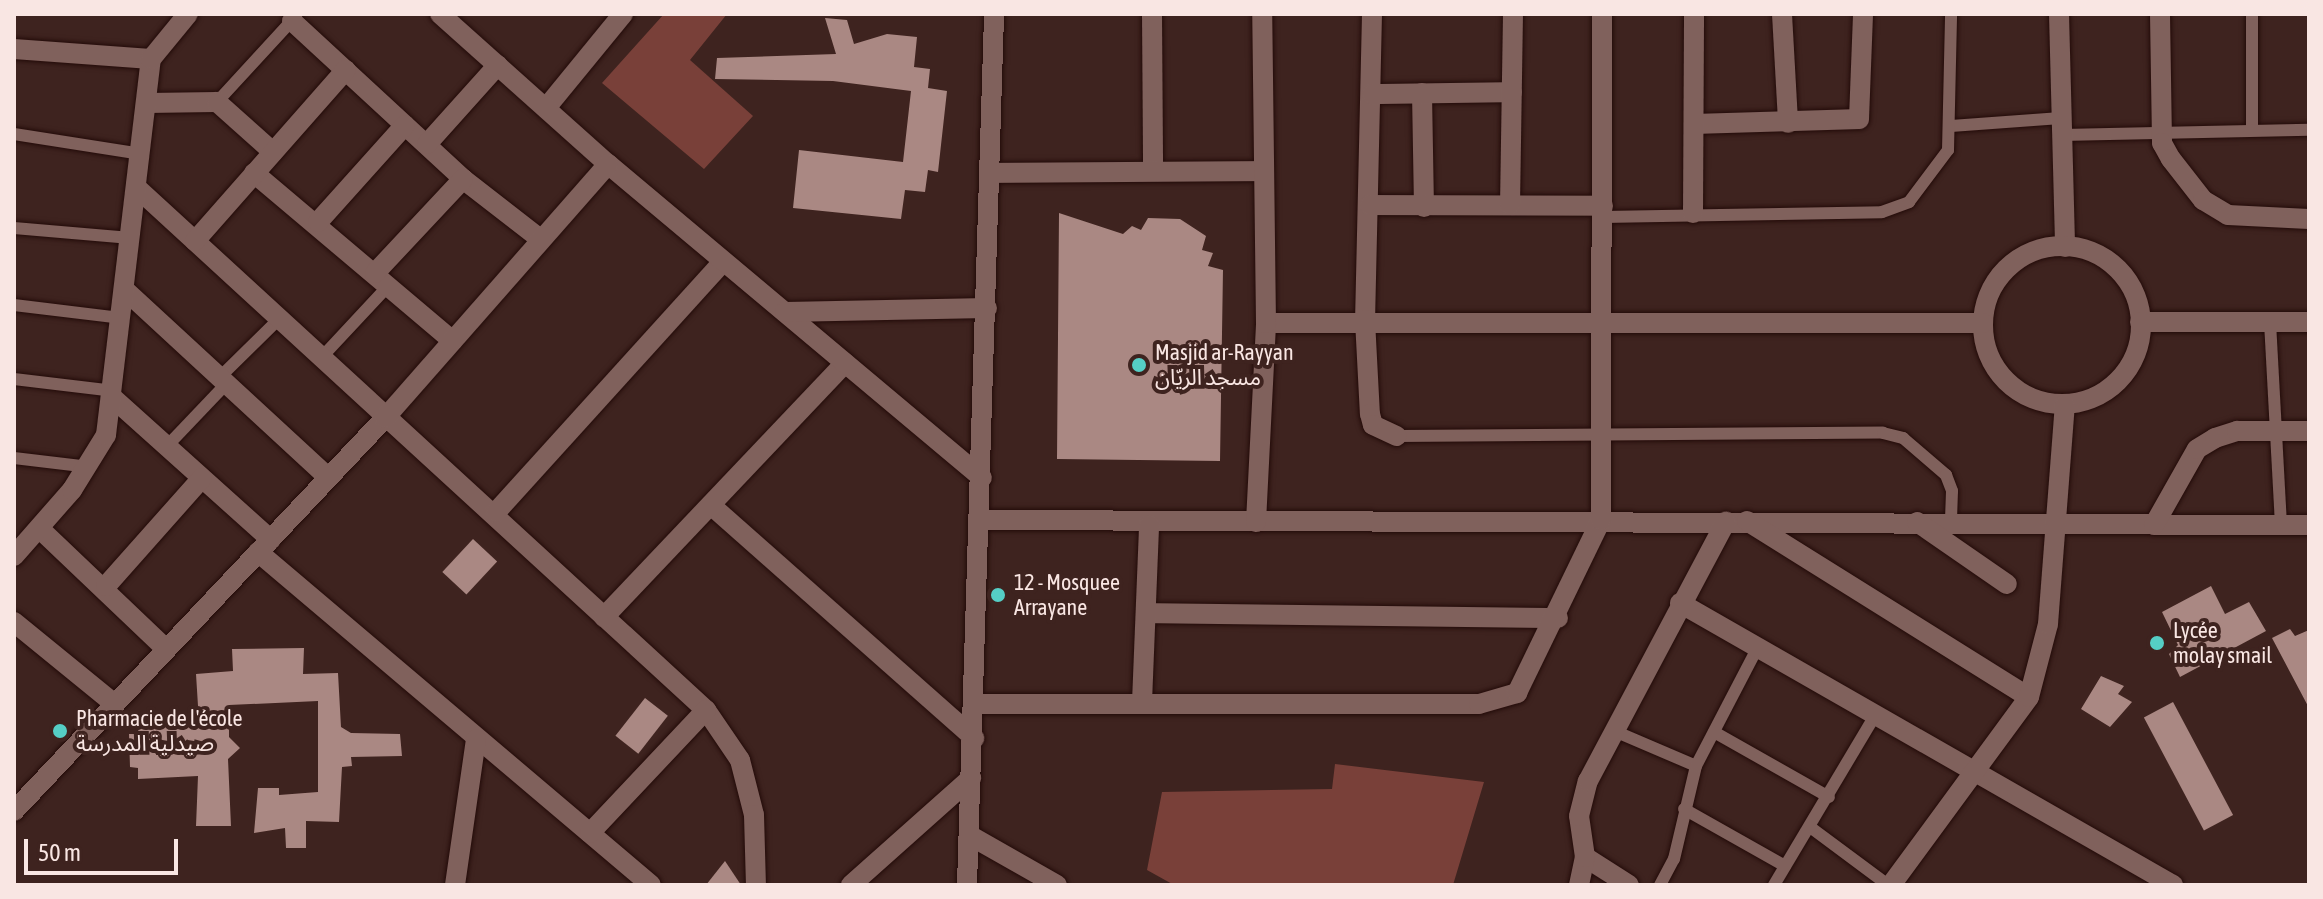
<!DOCTYPE html>
<meta charset="utf-8">
<style>
body{margin:0}
#map{position:relative;width:2323px;height:899px;overflow:hidden;background:#3e231f;font-family:"Asap Condensed","Noto Sans Arabic",sans-serif}
div>[style]{position:absolute}
.green>*{inset:0;background:#794039}
.building>*{inset:0;background:#aa8883;transform-origin:0 0}
.roads{filter:drop-shadow(0 0 2px #230b09) drop-shadow(0 0 2px #230b09)}
.service>*{height:12px;margin:-6px;padding:0 6px;transform-origin:6px;border-radius:6px;background:#80615c}
.minor>*{height:20px;margin:-10px;padding:0 10px;transform-origin:10px;border-radius:10px;background:#80615c}
.minor>.ring{margin:-10px;padding:0;box-sizing:content-box;background:none;border:20px solid #80615c;border-radius:50%}
.tertiary>*{height:20px;margin:-10px;padding:0 10px;transform-origin:10px;border-radius:10px;background:#80615c}
.dots>*{width:22px;height:22px;translate:-50% -50%;box-sizing:border-box;border:4px solid #3e231f;border-radius:50%}
span{translate:-50% -50%;white-space:nowrap;text-align:center;line-height:1.15;-webkit-text-stroke:8px #3e231f;paint-order:stroke}
.poi-label{font-size:22px;color:#f9e6e3}
.left{translate:0 -50%;text-align:left}
.frame{position:absolute;inset:0;border:16px solid #f9e6e3;pointer-events:none}
.scale{position:absolute;left:24px;top:839px;width:154px;height:36px;box-sizing:border-box;border:4px solid #f9e6e3;border-top:0;padding-left:10px;font-size:24px;line-height:28px;white-space:nowrap;color:#f9e6e3;-webkit-text-stroke:6px #3e231f;paint-order:stroke}
</style>
<div id="map">
<div class="green">
<i style="clip-path:polygon(664px 14px,727px 14px,690px 60px,753px 116px,704px 169px,602px 83px)"></i>
<i style="clip-path:polygon(1335px 764px,1484px 782px,1453px 885px,1174px 885px,1147px 870px,1162px 792px,1332px 789px)"></i>
</div>
<div class="building">
<i style="clip-path:polygon(825px 18px,847px 20px,854px 44px,887px 34px,917px 37px,914px 67px,930px 69px,928px 88px,947px 91px,938px 172px,928px 170px,925px 192px,905px 190px,901px 219px,793px 208px,799px 150px,903px 162px,911px 91px,833px 81px,715px 79px,717px 58px,836px 54px)"></i>
<i style="clip-path:polygon(1059px 213px,1123px 234px,1132px 226px,1141px 230px,1148px 218px,1180px 219px,1206px 236px,1202px 250px,1213px 253px,1208px 266px,1223px 270px,1220px 461px,1057px 459px)"></i>
<i style="left:473px;top:539px;width:33px;height:45px;rotate:43deg"></i>
<i style="clip-path:polygon(2211px 586px,2225px 614px,2249px 602px,2266px 631px,2180px 677px,2169px 654px,2178px 645px,2162px 612px)"></i>
<i style="clip-path:polygon(2290px 629px,2295px 636px,2309px 630px,2309px 708px,2272px 638px)"></i>
<i style="clip-path:polygon(304px 648px,303px 674px,338px 673px,341px 727px,351px 733px,400px 734px,402px 756px,351px 757px,352px 766px,342px 767px,339px 822px,306px 821px,306px 848px,286px 848px,285px 828px,254px 833px,258px 788px,279px 788px,279px 795px,318px 792px,318px 701px,229px 705px,229px 737px,240px 748px,228px 759px,231px 826px,196px 826px,198px 776px,138px 779px,138px 768px,130px 767px,129px 734px,138px 734px,139px 722px,199px 722px,196px 674px,233px 671px,232px 649px)"></i>
<i style="clip-path:polygon(2101px 676px,2124px 686px,2118px 694px,2132px 702px,2110px 727px,2081px 709px)"></i>
<i style="left:645px;top:698px;width:29px;height:48px;rotate:38deg"></i>
<i style="left:2173px;top:702px;width:128px;height:33px;rotate:62deg"></i>
<i style="clip-path:polygon(725px 861px,741px 885px,706px 885px)"></i>
</div>
<div class="roads">
<div class="service">
<i style="left:2252px;top:14px;width:116px;rotate:90deg"></i>
<i style="left:217px;top:102px;width:117px;rotate:-47.4deg"></i>
<i style="left:1951px;top:126px;width:110px;rotate:-4.2deg"></i>
<i style="left:14px;top:134px;width:129px;rotate:8.9deg"></i>
<i style="left:2062px;top:135px;width:247px;rotate:-1.2deg"></i>
<i style="left:1603px;top:217px;width:279px;rotate:-1deg"></i>
<i style="left:1882px;top:212px;width:29px;rotate:-20deg"></i>
<i style="left:1909px;top:202px;width:65px;rotate:-53.1deg"></i>
<i style="left:1948px;top:150px;width:136px;rotate:-88.7deg"></i>
<i style="left:14px;top:228px;width:117px;rotate:4.9deg"></i>
<i style="left:14px;top:305px;width:109px;rotate:6.9deg"></i>
<i style="left:2270px;top:322px;width:203px;rotate:86.9deg"></i>
<i style="left:321px;top:358px;width:100px;rotate:-47deg"></i>
<i style="left:220px;top:377px;width:83px;rotate:-44.5deg"></i>
<i style="left:14px;top:379px;width:101px;rotate:6.8deg"></i>
<i style="left:1397px;top:436px;width:486px;rotate:-0.4deg"></i>
<i style="left:1883px;top:433px;width:21px;rotate:14deg"></i>
<i style="left:1903px;top:438px;width:57px;rotate:40.7deg"></i>
<i style="left:1946px;top:475px;width:17px;rotate:69deg"></i>
<i style="left:1952px;top:491px;width:31px;rotate:92deg"></i>
<i style="left:168px;top:445px;width:86px;rotate:-46.4deg"></i>
<i style="left:14px;top:458px;width:76px;rotate:6.8deg"></i>
<i style="left:1612px;top:730px;width:91px;rotate:23.2deg"></i>
<i style="left:1714px;top:732px;width:132px;rotate:29.5deg"></i>
<i style="left:1684px;top:809px;width:116px;rotate:29.4deg"></i>
<i style="left:1810px;top:827px;width:97px;rotate:36.6deg"></i>
<i style="left:1660px;top:885px;width:30px;rotate:-62deg"></i>
<i style="left:1674px;top:859px;width:96px;rotate:-76.7deg"></i>
<i style="left:1696px;top:766px;width:136px;rotate:-62.5deg"></i>
<i style="left:1774px;top:885px;width:201px;rotate:-59.2deg"></i>
</div>
<div class="minor">
<i style="left:1152px;top:14px;width:155px;rotate:89.6deg"></i>
<i style="left:1372px;top:14px;width:306px;rotate:91.3deg"></i>
<i style="left:1365px;top:320px;width:94px;rotate:87deg"></i>
<i style="left:1370px;top:414px;width:11px;rotate:75deg"></i>
<i style="left:1373px;top:425px;width:26px;rotate:25deg"></i>
<i style="left:1782px;top:14px;width:109px;rotate:86.8deg"></i>
<i style="left:2059px;top:14px;width:233px;rotate:88.5deg"></i>
<i style="left:2160px;top:14px;width:129px;rotate:89.1deg"></i>
<i style="left:2162px;top:143px;width:18px;rotate:61deg"></i>
<i style="left:2171px;top:159px;width:52px;rotate:52deg"></i>
<i style="left:2203px;top:200px;width:29px;rotate:31deg"></i>
<i style="left:2228px;top:215px;width:81px;rotate:2.8deg"></i>
<i style="left:292px;top:21px;width:233px;rotate:42.7deg"></i>
<i style="left:463px;top:179px;width:96px;rotate:37.8deg"></i>
<i style="left:14px;top:49px;width:137px;rotate:4.2deg"></i>
<i style="left:1422px;top:93px;width:114px;rotate:89deg"></i>
<i style="left:1372px;top:94px;width:140px;rotate:-0.8deg"></i>
<i style="left:147px;top:103px;width:70px;rotate:-0.8deg"></i>
<i style="left:217px;top:102px;width:75px;rotate:41.8deg"></i>
<i style="left:546px;top:108px;width:122px;rotate:-50.7deg"></i>
<i style="left:1695px;top:124px;width:164px;rotate:-1.7deg"></i>
<i style="left:1859px;top:119px;width:105px;rotate:-87.8deg"></i>
<i style="left:427px;top:144px;width:106px;rotate:-48.1deg"></i>
<i style="left:254px;top:173px;width:260px;rotate:40.2deg"></i>
<i style="left:989px;top:173px;width:274px;rotate:-0.4deg"></i>
<i style="left:136px;top:187px;width:774px;rotate:42.54deg"></i>
<i style="left:706px;top:710px;width:60px;rotate:55.8deg"></i>
<i style="left:740px;top:760px;width:57px;rotate:75.7deg"></i>
<i style="left:754px;top:815px;width:70px;rotate:88.4deg"></i>
<i style="left:1370px;top:205px;width:233px;rotate:0.2deg"></i>
<i style="left:1510px;top:205px;width:191px;rotate:-89.1deg"></i>
<i style="left:1693px;top:213px;width:199px;rotate:-89.7deg"></i>
<i style="left:318px;top:222px;width:130px;rotate:-48.1deg"></i>
<i style="left:195px;top:241px;width:228px;rotate:-48.6deg"></i>
<i class="ring" style="left:1983px;top:246px;width:138px;height:138px"></i>
<i style="left:375px;top:273px;width:129px;rotate:-46.9deg"></i>
<i style="left:125px;top:290px;width:276px;rotate:42.7deg"></i>
<i style="left:2140px;top:322px;width:169px"></i>
<i style="left:1266px;top:323px;width:717px"></i>
<i style="left:113px;top:398px;width:212px;rotate:41.9deg"></i>
<i style="left:713px;top:507px;width:349px;rotate:41.5deg"></i>
<i style="left:496px;top:512px;width:338px;rotate:-47.8deg"></i>
<i style="left:981px;top:520px;width:1328px;rotate:0.22deg"></i>
<i style="left:1747px;top:521px;width:332px;rotate:32deg"></i>
<i style="left:1256px;top:522px;width:199px;rotate:-87.1deg"></i>
<i style="left:1266px;top:323px;width:309px;rotate:-90.7deg"></i>
<i style="left:1917px;top:522px;width:109px;rotate:34.6deg"></i>
<i style="left:2154px;top:525px;width:87px;rotate:-60.5deg"></i>
<i style="left:2197px;top:449px;width:21px;rotate:-31deg"></i>
<i style="left:2215px;top:438px;width:23px;rotate:-18deg"></i>
<i style="left:2237px;top:431px;width:72px"></i>
<i style="left:40px;top:529px;width:174px;rotate:43.6deg"></i>
<i style="left:258px;top:552px;width:515px;rotate:40.28deg"></i>
<i style="left:14px;top:556px;width:88px;rotate:-48.7deg"></i>
<i style="left:72px;top:490px;width:65px;rotate:-58.3deg"></i>
<i style="left:106px;top:435px;width:379px;rotate:-83.2deg"></i>
<i style="left:151px;top:59px;width:58px;rotate:-50.6deg"></i>
<i style="left:106px;top:586px;width:144px;rotate:-48.4deg"></i>
<i style="left:1680px;top:603px;width:568px;rotate:29.77deg"></i>
<i style="left:1147px;top:613px;width:411px;rotate:0.7deg"></i>
<i style="left:604px;top:617px;width:350px;rotate:-46.5deg"></i>
<i style="left:14px;top:622px;width:127px;rotate:39.2deg"></i>
<i style="left:1142px;top:702px;width:177px;rotate:-87.7deg"></i>
<i style="left:975px;top:704px;width:504px"></i>
<i style="left:1479px;top:704px;width:40px;rotate:-16deg"></i>
<i style="left:1517px;top:693px;width:192px;rotate:-64.1deg"></i>
<i style="left:1601px;top:520px;width:506px;rotate:-89.89deg"></i>
<i style="left:590px;top:833px;width:169px;rotate:-46.7deg"></i>
<i style="left:969px;top:835px;width:101px;rotate:29.6deg"></i>
<i style="left:1585px;top:857px;width:52px;rotate:32.5deg"></i>
<i style="left:455px;top:885px;width:147px;rotate:-81.8deg"></i>
<i style="left:851px;top:885px;width:161px;rotate:-41.7deg"></i>
<i style="left:1579px;top:885px;width:29px;rotate:-78deg"></i>
<i style="left:1585px;top:857px;width:41px;rotate:-98.3deg"></i>
<i style="left:1579px;top:816px;width:36px;rotate:-76deg"></i>
<i style="left:1588px;top:781px;width:294px;rotate:-62deg"></i>
<i style="left:1891px;top:885px;width:233px;rotate:-53.7deg"></i>
<i style="left:2029px;top:697px;width:75px;rotate:-75.4deg"></i>
<i style="left:2048px;top:624px;width:220px;rotate:-85.6deg"></i>
</div>
<div class="tertiary">
<i style="left:440px;top:14px;width:225px;rotate:41.8deg"></i>
<i style="left:608px;top:164px;width:488px;rotate:40deg"></i>
<i style="left:785px;top:312px;width:202px;rotate:-1.1deg"></i>
<i style="left:14px;top:811px;width:540px;rotate:-46.65deg"></i>
<i style="left:385px;top:418px;width:338px;rotate:-48.7deg"></i>
<i style="left:967px;top:885px;width:871px;rotate:-88.22deg"></i>
</div>
</div>
<div class="dots">
<i style="left:1139px;top:365px;background:#55cec5"></i>
<i style="left:998px;top:595px;background:#55cec5"></i>
<i style="left:2157px;top:643px;background:#55cec5"></i>
<i style="left:60px;top:731px;background:#55cec5"></i>
</div>
<div class="poi-label">
<span class="left" style="left:1155px;top:365px">Masjid ar-Rayyan<br>مسجد الريّان</span>
<span class="left" style="left:1014px;top:595px">12 - Mosquee<br>Arrayane</span>
<span class="left" style="left:2173px;top:643px">Lycée<br>molay smail</span>
<span class="left" style="left:76px;top:731px">Pharmacie de l'école<br>صيدلية المدرسة</span>
</div>
<div class="frame"></div>
<div class="scale">50 m</div>
</div>
